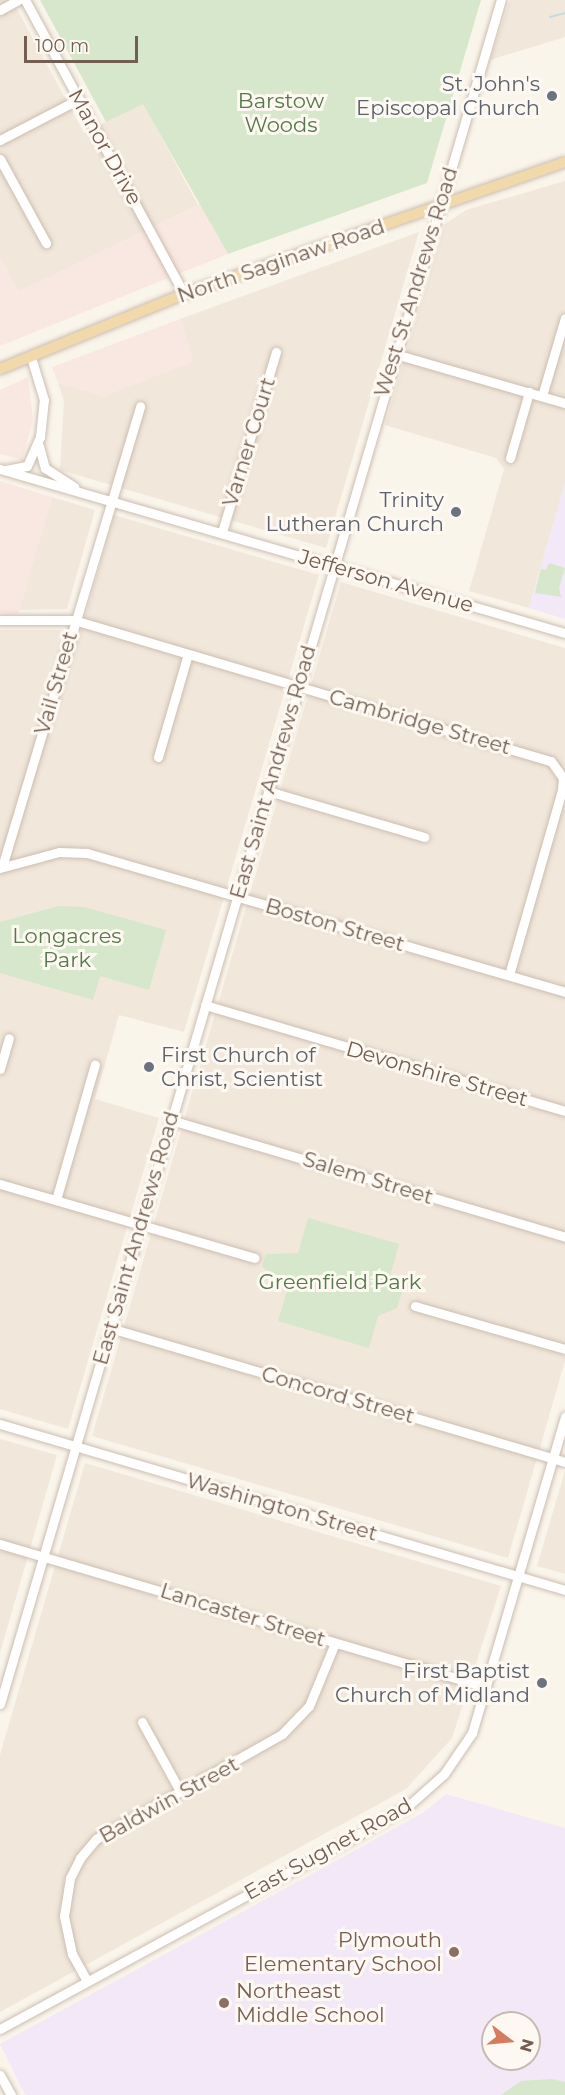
<!DOCTYPE html>
<style>
body{margin:0}
#map{position:relative;width:565px;height:2095px;overflow:hidden;background:#faf5eb;font-family:Montserrat,sans-serif}
div>[style]{position:absolute}
.residential>*{inset:0;background:#f1e7da}
.commercial>*{inset:0;background:#f9e8e1}
.education>*{inset:0;background:#f2e8f7}
.green>*{inset:0;background:#d6e7cb}
.stream>*{height:2px;margin:-1px;padding:0 1px;transform-origin:1px;border-radius:1px;background:#c1dde2}
.roads{filter:drop-shadow(0 0 2px #ccbeb2) drop-shadow(0 0 2px #ccbeb2)}
.minor>*{height:9px;margin:-4.5px;padding:0 4.5px;transform-origin:4.5px;border-radius:4.5px;background:#fff}
.major>*{height:10px;margin:-5px;padding:0 5px;transform-origin:5px;border-radius:5px;background:#f1d9ac}
.dots>*{width:16px;height:16px;translate:-50% -50%;box-sizing:border-box;border:3px solid #fdf9f2;border-radius:50%}
span{translate:-50% -50%;white-space:nowrap;text-align:center;line-height:1.15;-webkit-text-stroke:6px #fdf9f2;paint-order:stroke}
.worship-label{font-size:21px;color:#5b616d}
.right{translate:-100% -50%;text-align:right}
.left{translate:0 -50%;text-align:left}
.park-label{font-size:21px;color:#56784a}
.street-label{font-size:21px;color:#735e51}
.education-label{font-size:21px;color:#785e54}
.north{position:absolute;left:481px;top:2011px;width:60px;height:60px;box-sizing:border-box;background:#fdf9f2;border:2px solid #c6bbb2;border-radius:50%;rotate:106deg;font-size:16px;font-weight:700;line-height:24px;text-align:center;color:#735e51}
.north::after{content:'';display:block;margin:auto;width:21px;height:27px;background:#d57c5f;clip-path:polygon(50% 0,100% 100%,50% 72%,0 100%)}
.scale{position:absolute;left:24px;top:36px;width:114px;height:27px;box-sizing:border-box;border:3px solid #735e51;border-top:0;padding-left:8px;font-size:18px;line-height:21px;white-space:nowrap;color:#735e51;-webkit-text-stroke:4px #fdf9f2;paint-order:stroke}
</style>
<div id="map">
<div class="residential">
<i style="clip-path:polygon(0 0,12px 0,84px 133px,143px 103px,198px 205px,18px 292px,0 258px)"></i>
<i style="clip-path:polygon(510px 0,565px 0,565px 37px,490px 60px)"></i>
<i style="clip-path:polygon(565px 181px,565px 483px,529px 608px,469px 591px,504px 469px,496px 458px,385px 425px,445px 224px,466px 210px)"></i>
<i style="clip-path:polygon(419px 232px,326px 548px,60px 470px,64px 401px,58px 383px,104px 396px,193px 361px,180px 319px)"></i>
<i style="clip-path:polygon(52px 497px,95px 510px,67px 609px,19px 610px)"></i>
<i style="clip-path:polygon(114px 515px,319px 575px,184px 1032px,119px 1015px,95px 1099px,159px 1118px,68px 1429px,0 1409px,0 630px,60px 630px,80px 635px)"></i>
<i style="clip-path:polygon(341px 582px,565px 648px,565px 1361px,508px 1558px,92px 1436px)"></i>
<i style="clip-path:polygon(0 1439px,57px 1455px,0 1653px)"></i>
<i style="clip-path:polygon(85px 1463px,501px 1586px,452px 1738px,406px 1789px,0 2012px,0 1755px)"></i>
<i style="clip-path:polygon(565px 1471px,565px 1574px,537px 1566px)"></i>
</div>
<div class="commercial">
<i style="clip-path:polygon(200px 204px,228px 254px,0 346px,0 258px,18px 292px)"></i>
<i style="clip-path:polygon(180px 319px,193px 362px,104px 396px,58px 383px,52px 367px)"></i>
<i style="clip-path:polygon(28px 377px,33px 419px,22px 460px,0 454px,0 390px)"></i>
<i style="clip-path:polygon(0 481px,52px 497px,18px 614px,0 613px)"></i>
</div>
<div class="education">
<i style="clip-path:polygon(565px 483px,565px 619px,529px 608px)"></i>
<i style="clip-path:polygon(evenodd,446px 1794px,565px 1828px,565px 2095px,26px 2095px,23px 2091px,0 2044px,365px 1845px,424px 1812px,446px 1794px,493px 2023px,529px 2023px,529px 2059px,493px 2059px,493px 2023px)"></i>
</div>
<div class="green">
<i style="clip-path:polygon(40px 0,481px 0,427px 183px,228px 254px,143px 104px,106px 122px)"></i>
<i style="clip-path:polygon(549px 563px,565px 568px,559px 588px,561px 597px,535px 593px,541px 569px,546px 570px)"></i>
<i style="clip-path:polygon(59px 906px,84px 907px,166px 930px,149px 990px,100px 976px,93px 1000px,0 973px,0 922px)"></i>
<i style="clip-path:polygon(308px 1218px,399px 1244px,390px 1276px,402px 1292px,397px 1308px,378px 1316px,369px 1348px,278px 1321px,289px 1284px,262px 1267px,266px 1254px,298px 1253px)"></i>
<i style="clip-path:polygon(552px 2079px,565px 2082px,565px 2095px,501px 2095px,521px 2081px)"></i>
</div>
<div class="stream">
<i style="left:550px;top:17px;width:16px;rotate:-15deg"></i>
</div>
<div class="roads">
<div class="minor">
<i style="left:25px;top:0;width:334px;rotate:61.6deg"></i>
<i style="left:0;top:10px;width:21px;rotate:-29deg"></i>
<i style="left:0;top:140px;width:89px;rotate:-27.4deg"></i>
<i style="left:0;top:159px;width:96px;rotate:61.3deg"></i>
<i style="left:395px;top:354px;width:177px;rotate:16.1deg"></i>
<i style="left:542px;top:396px;width:81px;rotate:-73.6deg"></i>
<i style="left:39px;top:446px;width:23px;rotate:75deg"></i>
<i style="left:45px;top:468px;width:35px;rotate:33deg"></i>
<i style="left:510px;top:458px;width:69px;rotate:-73.9deg"></i>
<i style="left:0;top:469px;width:588px;rotate:16.19deg"></i>
<i style="left:6px;top:470px;width:21px;rotate:-11deg"></i>
<i style="left:27px;top:466px;width:32px;rotate:-66deg"></i>
<i style="left:40px;top:437px;width:37px;rotate:-84deg"></i>
<i style="left:44px;top:400px;width:45px;rotate:-106.8deg"></i>
<i style="left:222px;top:532px;width:188px;rotate:-73.3deg"></i>
<i style="left:0;top:620px;width:74px"></i>
<i style="left:74px;top:620px;width:497px;rotate:16.5deg"></i>
<i style="left:551px;top:761px;width:21px;rotate:55deg"></i>
<i style="left:563px;top:778px;width:12px;rotate:95deg"></i>
<i style="left:562px;top:790px;width:192px;rotate:106deg"></i>
<i style="left:158px;top:757px;width:107px;rotate:-73.8deg"></i>
<i style="left:268px;top:791px;width:163px;rotate:16.4deg"></i>
<i style="left:2px;top:867px;width:481px;rotate:-73.3deg"></i>
<i style="left:0;top:868px;width:61px;rotate:-15.2deg"></i>
<i style="left:59px;top:852px;width:28px;rotate:2deg"></i>
<i style="left:87px;top:853px;width:498px;rotate:16.2deg"></i>
<i style="left:205px;top:1005px;width:375px;rotate:16.4deg"></i>
<i style="left:0;top:1069px;width:32px;rotate:-74deg"></i>
<i style="left:171px;top:1120px;width:411px;rotate:16.5deg"></i>
<i style="left:0;top:1184px;width:265px;rotate:16.2deg"></i>
<i style="left:56px;top:1200px;width:141px;rotate:-74deg"></i>
<i style="left:415px;top:1306px;width:156px;rotate:16deg"></i>
<i style="left:110px;top:1328px;width:474px;rotate:16.4deg"></i>
<i style="left:0;top:1424px;width:589px;rotate:16.37deg"></i>
<i style="left:0;top:1544px;width:507px;rotate:16.4deg"></i>
<i style="left:0;top:1704px;width:1776px;rotate:-73.62deg"></i>
<i style="left:142px;top:1722px;width:79px;rotate:61.2deg"></i>
<i style="left:87px;top:1981px;width:31px;rotate:-119deg"></i>
<i style="left:72px;top:1954px;width:39px;rotate:-102deg"></i>
<i style="left:64px;top:1916px;width:38px;rotate:-81deg"></i>
<i style="left:70px;top:1878px;width:22px;rotate:-63deg"></i>
<i style="left:80px;top:1858px;width:25px;rotate:-50deg"></i>
<i style="left:96px;top:1839px;width:214px;rotate:-29.4deg"></i>
<i style="left:282px;top:1734px;width:39px;rotate:-46deg"></i>
<i style="left:309px;top:1706px;width:68px;rotate:-67.6deg"></i>
<i style="left:0;top:2029px;width:409px;rotate:-28.5deg"></i>
<i style="left:359px;top:1834px;width:56px;rotate:-29.7deg"></i>
<i style="left:408px;top:1806px;width:48px;rotate:-41.6deg"></i>
<i style="left:444px;top:1774px;width:50px;rotate:-55.7deg"></i>
<i style="left:472px;top:1733px;width:330px;rotate:-73.6deg"></i>
<i style="left:0;top:2075px;width:23px;rotate:61deg"></i>
</div>
<div class="major">
<i style="left:0;top:369px;width:199px;rotate:-22.2deg"></i>
<i style="left:184px;top:294px;width:403px;rotate:-19.1deg"></i>
</div>
</div>
<div class="dots">
<i style="left:552px;top:96px;background:#6b7280"></i>
<i style="left:456px;top:512px;background:#6b7280"></i>
<i style="left:149px;top:1067px;background:#6b7280"></i>
<i style="left:542px;top:1683px;background:#6b7280"></i>
<i style="left:454px;top:1952px;background:#8d6e63"></i>
<i style="left:224px;top:2003px;background:#8d6e63"></i>
</div>
<div class="worship-label">
<span class="right" style="left:540px;top:96px">St. John's<br>Episcopal Church</span>
<span class="right" style="left:444px;top:512px">Trinity<br>Lutheran Church</span>
<span class="left" style="left:161px;top:1067px">First Church of<br>Christ, Scientist</span>
<span class="right" style="left:530px;top:1683px">First Baptist<br>Church of Midland</span>
</div>
<div class="park-label">
<span style="left:281px;top:113px">Barstow<br>Woods</span>
<span style="left:67px;top:948px">Longacres<br>Park</span>
<span style="left:340px;top:1282px">Greenfield Park</span>
</div>
<div class="street-label">
<span style="left:105px;top:147px;rotate:61deg">Manor Drive</span>
<span style="left:281px;top:261px;rotate:-19deg">North Saginaw Road</span>
<span style="left:416px;top:282px;rotate:-73deg">West St Andrews Road</span>
<span style="left:249px;top:442px;rotate:-73deg">Varner Court</span>
<span style="left:386px;top:581px;rotate:16deg">Jefferson Avenue</span>
<span style="left:56px;top:683px;rotate:-74deg">Vail Street</span>
<span style="left:420px;top:722px;rotate:16deg">Cambridge Street</span>
<span style="left:273px;top:772px;rotate:-74deg">East Saint Andrews Road</span>
<span style="left:335px;top:925px;rotate:16deg">Boston Street</span>
<span style="left:437px;top:1074px;rotate:16deg">Devonshire Street</span>
<span style="left:368px;top:1178px;rotate:17deg">Salem Street</span>
<span style="left:136px;top:1238px;rotate:-74deg">East Saint Andrews Road</span>
<span style="left:338px;top:1395px;rotate:16deg">Concord Street</span>
<span style="left:282px;top:1507px;rotate:16deg">Washington Street</span>
<span style="left:243px;top:1615px;rotate:17deg">Lancaster Street</span>
<span style="left:169px;top:1800px;rotate:-29deg">Baldwin Street</span>
<span style="left:328px;top:1849px;rotate:-29deg">East Sugnet Road</span>
</div>
<div class="education-label">
<span class="right" style="left:442px;top:1952px">Plymouth<br>Elementary School</span>
<span class="left" style="left:236px;top:2003px">Northeast<br>Middle School</span>
</div>
<div class="north">N</div>
<div class="scale">100 m</div>
</div>
